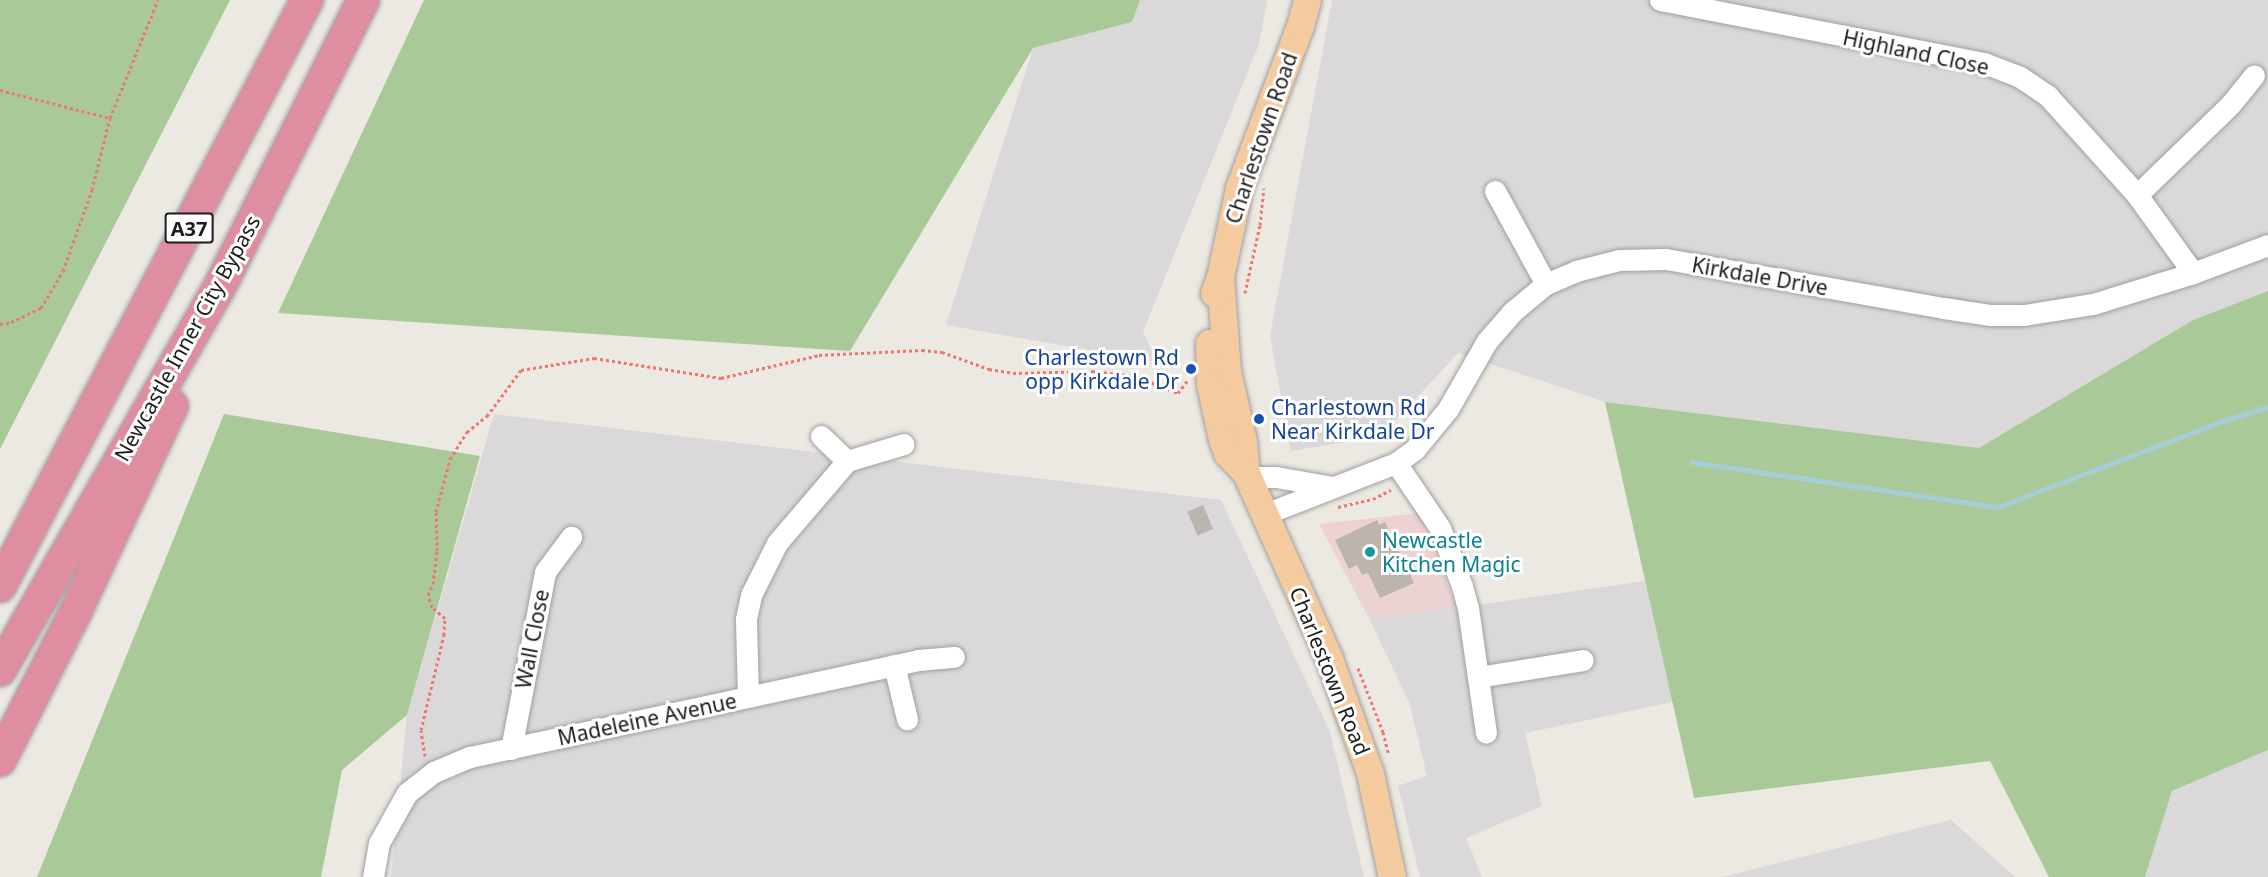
<!DOCTYPE html>
<style>
body{margin:0}
#map{position:relative;width:2268px;height:877px;overflow:hidden;background:#ece8e2;font-family:"Noto Sans",sans-serif}
div>[style]{position:absolute}
.residential>*{inset:0;background:#dad8d9}
.commercial>*{inset:0;background:#ecd2d2}
.forest>*{inset:0;background:#aac999}
.stream>*{height:5px;margin:-2.5px;padding:0 2.5px;transform-origin:2.5px;border-radius:2.5px;background:#a5cfd7}
.building>*{inset:0;background:#bcb4af;transform-origin:0 0}
.path>*{height:3px;margin-top:-1.5px;transform-origin:0;background:repeating-linear-gradient(90deg,#ef7670 0 3px,transparent 0 6px)}
.roads{filter:drop-shadow(0 0 2px #a0a0a0) drop-shadow(0 0 2px #a0a0a0)}
.minor>*{height:21px;margin:-10.5px;padding:0 10.5px;transform-origin:10.5px;border-radius:10.5px;background:#fff}
.major>*{height:27px;margin:-13.5px;padding:0 13.5px;transform-origin:13.5px;border-radius:13.5px;background:#f4ca9f}
.highway>*{height:32px;margin:-16px;padding:0 16px;transform-origin:16px;border-radius:16px;background:#df8ea2}
.dots>*{width:16px;height:16px;translate:-50% -50%;box-sizing:border-box;border:3px solid #fff;border-radius:50%}
span{translate:-50% -50%;white-space:nowrap;text-align:center;line-height:1.15;-webkit-text-stroke:6px #fff;paint-order:stroke}
.shield-label span{padding:2px 4px;background:#fff;border:2px solid;border-radius:4px;-webkit-text-stroke-width:0}
.shield-label{font-size:20px;color:#1c1c1c;font-weight:700}
.street-label{font-size:21px;color:#1c1c1c}
.transit-label{font-size:21px;color:#164399}
.right{translate:-100% -50%;text-align:right}
.left{translate:0 -50%;text-align:left}
.culture-label{font-size:21px;color:#0d838f}
</style>
<div id="map">
<div class="residential">
<i style="clip-path:polygon(1140px 0,1267px 0,1259px 44px,1143px 332px,1157px 362px,946px 325px,1033px 48px,1132px 22px)"></i>
<i style="clip-path:polygon(1332px 0,2268px 0,2268px 291px,2193px 320px,1979px 448px,1605px 402px,1458px 353px,1381px 436px,1291px 451px,1270px 336px)"></i>
<i style="clip-path:polygon(494px 414px,1221px 500px,1330px 732px,1364px 877px,391px 877px,407px 715px)"></i>
<i style="clip-path:polygon(1645px 581px,1673px 702px,1525px 733px,1542px 806px,1466px 838px,1482px 877px,1420px 877px,1398px 786px,1427px 776px,1409px 702px,1369px 618px,1457px 608px)"></i>
<i style="clip-path:polygon(2268px 750px,2268px 877px,2145px 877px,2172px 791px)"></i>
<i style="clip-path:polygon(1951px 820px,2015px 877px,1722px 877px)"></i>
</div>
<div class="commercial">
<i style="clip-path:polygon(1420px 513px,1457px 608px,1369px 618px,1319px 524px)"></i>
</div>
<div class="forest">
<i style="clip-path:polygon(0 0,230px 0,0 449px)"></i>
<i style="clip-path:polygon(424px 0,1140px 0,1132px 22px,1033px 48px,850px 351px,278px 313px)"></i>
<i style="clip-path:polygon(2268px 291px,2268px 750px,2172px 791px,2145px 877px,2049px 877px,1990px 761px,1694px 798px,1605px 402px,1979px 448px,2193px 320px)"></i>
<i style="clip-path:polygon(224px 414px,480px 456px,407px 715px,342px 770px,321px 877px,37px 877px)"></i>
</div>
<div class="stream">
<i style="left:1692px;top:462px;width:309px;rotate:8.4deg"></i>
<i style="left:1998px;top:507px;width:237px;rotate:-21deg"></i>
<i style="left:2219px;top:422px;width:51px;rotate:-17deg"></i>
</div>
<div class="building">
<i style="left:1203px;top:505px;width:26px;height:17px;rotate:67deg"></i>
<i style="clip-path:polygon(1377px 520px,1379px 525px,1385px 522px,1414px 583px,1380px 598px,1368px 573px,1362px 575px,1357px 565px,1349px 569px,1335px 540px)"></i>
</div>
<div class="path">
<i style="left:0;top:90px;width:114px;rotate:14.3deg"></i>
<i style="left:110px;top:118px;width:127px;rotate:-67.9deg"></i>
<i style="left:1245px;top:293px;width:70px;rotate:-77.6deg"></i>
<i style="left:1260px;top:225px;width:37px;rotate:-84deg"></i>
<i style="left:0;top:324px;width:11px;rotate:-10deg"></i>
<i style="left:11px;top:322px;width:33px;rotate:-25deg"></i>
<i style="left:41px;top:308px;width:43px;rotate:-59.3deg"></i>
<i style="left:63px;top:271px;width:86px;rotate:-70.3deg"></i>
<i style="left:92px;top:190px;width:74px;rotate:-76deg"></i>
<i style="left:1338px;top:507px;width:36px;rotate:-13deg"></i>
<i style="left:1373px;top:499px;width:20px;rotate:-27deg"></i>
<i style="left:1358px;top:668px;width:69px;rotate:68.7deg"></i>
<i style="left:1383px;top:732px;width:21px;rotate:76deg"></i>
<i style="left:425px;top:756px;width:26px;rotate:-99deg"></i>
<i style="left:421px;top:730px;width:98px;rotate:-76.4deg"></i>
<i style="left:444px;top:635px;width:17px;rotate:-87deg"></i>
<i style="left:445px;top:618px;width:17px;rotate:-140deg"></i>
<i style="left:432px;top:607px;width:13px;rotate:-108deg"></i>
<i style="left:428px;top:595px;width:12px;rotate:-66deg"></i>
<i style="left:433px;top:584px;width:33px;rotate:-83deg"></i>
<i style="left:437px;top:551px;width:39px;rotate:-91deg"></i>
<i style="left:436px;top:512px;width:55px;rotate:-75.2deg"></i>
<i style="left:450px;top:459px;width:32px;rotate:-58deg"></i>
<i style="left:467px;top:432px;width:26px;rotate:-39deg"></i>
<i style="left:487px;top:416px;width:57px;rotate:-53.5deg"></i>
<i style="left:521px;top:370px;width:74px;rotate:-9.3deg"></i>
<i style="left:594px;top:358px;width:129px;rotate:8.9deg"></i>
<i style="left:721px;top:378px;width:101px;rotate:-13.2deg"></i>
<i style="left:819px;top:355px;width:103px;rotate:-2.8deg"></i>
<i style="left:922px;top:350px;width:20px;rotate:6deg"></i>
<i style="left:942px;top:352px;width:50px;rotate:19.9deg"></i>
<i style="left:989px;top:369px;width:24px;rotate:9deg"></i>
<i style="left:1013px;top:373px;width:79px;rotate:-1.5deg"></i>
<i style="left:1092px;top:371px;width:43px;rotate:6.6deg"></i>
<i style="left:1135px;top:376px;width:46px;rotate:21.6deg"></i>
<i style="left:1178px;top:393px;width:15px;rotate:-53deg"></i>
</div>
<div class="roads">
<div class="minor">
<i style="left:1660px;top:0;width:330px;rotate:11deg"></i>
<i style="left:1984px;top:63px;width:39px;rotate:21deg"></i>
<i style="left:2020px;top:77px;width:34px;rotate:34deg"></i>
<i style="left:2048px;top:96px;width:133px;rotate:48deg"></i>
<i style="left:2137px;top:195px;width:96px;rotate:54.3deg"></i>
<i style="left:1495px;top:191px;width:106px;rotate:61.3deg"></i>
<i style="left:2137px;top:195px;width:129px;rotate:-44.1deg"></i>
<i style="left:2230px;top:105px;width:38px;rotate:-51deg"></i>
<i style="left:821px;top:436px;width:36px;rotate:44deg"></i>
<i style="left:1396px;top:463px;width:78px;rotate:55.9deg"></i>
<i style="left:1440px;top:528px;width:62px;rotate:69.2deg"></i>
<i style="left:1462px;top:586px;width:23px;rotate:75deg"></i>
<i style="left:1468px;top:608px;width:126px;rotate:81.8deg"></i>
<i style="left:1248px;top:477px;width:28px"></i>
<i style="left:1276px;top:477px;width:58px;rotate:10deg"></i>
<i style="left:1265px;top:514px;width:141px;rotate:-21.3deg"></i>
<i style="left:1396px;top:463px;width:24px;rotate:-36deg"></i>
<i style="left:1415px;top:449px;width:52px;rotate:-50.5deg"></i>
<i style="left:1448px;top:409px;width:78px;rotate:-60.2deg"></i>
<i style="left:1487px;top:341px;width:38px;rotate:-49deg"></i>
<i style="left:1512px;top:312px;width:44px;rotate:-39.5deg"></i>
<i style="left:1546px;top:284px;width:33px;rotate:-23deg"></i>
<i style="left:1576px;top:271px;width:44px;rotate:-14.3deg"></i>
<i style="left:1619px;top:260px;width:47px;rotate:-1.2deg"></i>
<i style="left:1666px;top:259px;width:282px;rotate:10deg"></i>
<i style="left:1944px;top:308px;width:47px;rotate:8.7deg"></i>
<i style="left:1990px;top:315px;width:34px"></i>
<i style="left:2024px;top:315px;width:70px;rotate:-9.1deg"></i>
<i style="left:2093px;top:304px;width:105px;rotate:-17.2deg"></i>
<i style="left:2193px;top:273px;width:80px;rotate:-20.5deg"></i>
<i style="left:894px;top:665px;width:56px;rotate:76.5deg"></i>
<i style="left:1478px;top:677px;width:106px;rotate:-9.2deg"></i>
<i style="left:748px;top:697px;width:78px;rotate:-91.5deg"></i>
<i style="left:746px;top:619px;width:25px;rotate:-78deg"></i>
<i style="left:751px;top:595px;width:58px;rotate:-63.4deg"></i>
<i style="left:777px;top:543px;width:108px;rotate:-49.5deg"></i>
<i style="left:847px;top:461px;width:59px;rotate:-16.6deg"></i>
<i style="left:511px;top:749px;width:180px;rotate:-79.1deg"></i>
<i style="left:545px;top:572px;width:44px;rotate:-53.4deg"></i>
<i style="left:373px;top:877px;width:35px;rotate:-80deg"></i>
<i style="left:379px;top:843px;width:57px;rotate:-60.8deg"></i>
<i style="left:407px;top:793px;width:34px;rotate:-38deg"></i>
<i style="left:434px;top:772px;width:39px;rotate:-23deg"></i>
<i style="left:470px;top:757px;width:458px;rotate:-12.2deg"></i>
<i style="left:918px;top:660px;width:36px;rotate:-5deg"></i>
</div>
<div class="major">
<i style="left:1220px;top:277px;width:94px;rotate:85.7deg"></i>
<i style="left:1227px;top:371px;width:72px;rotate:77.1deg"></i>
<i style="left:1243px;top:441px;width:32px;rotate:85deg"></i>
<i style="left:1246px;top:473px;width:201px;rotate:65.9deg"></i>
<i style="left:1328px;top:656px;width:124px;rotate:70.3deg"></i>
<i style="left:1370px;top:773px;width:106px;rotate:78.1deg"></i>
<i style="left:1214px;top:293px;width:17px;rotate:-69deg"></i>
<i style="left:1220px;top:277px;width:91px;rotate:-77.9deg"></i>
<i style="left:1239px;top:188px;width:173px;rotate:-69.4deg"></i>
<i style="left:1300px;top:26px;width:27px;rotate:-75deg"></i>
<i style="left:1209px;top:343px;width:41px;rotate:88.6deg"></i>
<i style="left:1210px;top:384px;width:56px;rotate:77.7deg"></i>
<i style="left:1222px;top:439px;width:15px;rotate:70deg"></i>
<i style="left:1227px;top:453px;width:28px;rotate:46deg"></i>
</div>
<div class="highway">
<i style="left:0;top:586px;width:662px;rotate:-62.35deg"></i>
<i style="left:0;top:670px;width:440px;rotate:-60.2deg"></i>
<i style="left:219px;top:288px;width:322px;rotate:-63.4deg"></i>
<i style="left:0;top:760px;width:163px;rotate:-63deg"></i>
<i style="left:74px;top:615px;width:231px;rotate:-64.9deg"></i>
</div>
</div>
<div class="dots">
<i style="left:1191px;top:369px;background:#1a4fb4"></i>
<i style="left:1259px;top:419px;background:#1a4fb4"></i>
<i style="left:1370px;top:552px;background:#0f9aa8"></i>
</div>
<div class="shield-label">
<span style="left:189px;top:228px">A37</span>
</div>
<div class="street-label">
<span style="left:1916px;top:52px;rotate:12deg">Highland Close</span>
<span style="left:1261px;top:138px;rotate:-71deg">Charlestown Road</span>
<span style="left:1760px;top:276px;rotate:10deg">Kirkdale Drive</span>
<span style="left:187px;top:338px;rotate:-61deg">Newcastle Inner City Bypass</span>
<span style="left:532px;top:639px;rotate:-79deg">Wall Close</span>
<span style="left:1330px;top:671px;rotate:68deg">Charlestown Road</span>
<span style="left:647px;top:719px;rotate:-12deg">Madeleine Avenue</span>
</div>
<div class="transit-label">
<span class="right" style="left:1179px;top:369px">Charlestown Rd<br>opp Kirkdale Dr</span>
<span class="left" style="left:1271px;top:419px">Charlestown Rd<br>Near Kirkdale Dr</span>
</div>
<div class="culture-label">
<span class="left" style="left:1382px;top:552px">Newcastle<br>Kitchen Magic</span>
</div>
</div>
